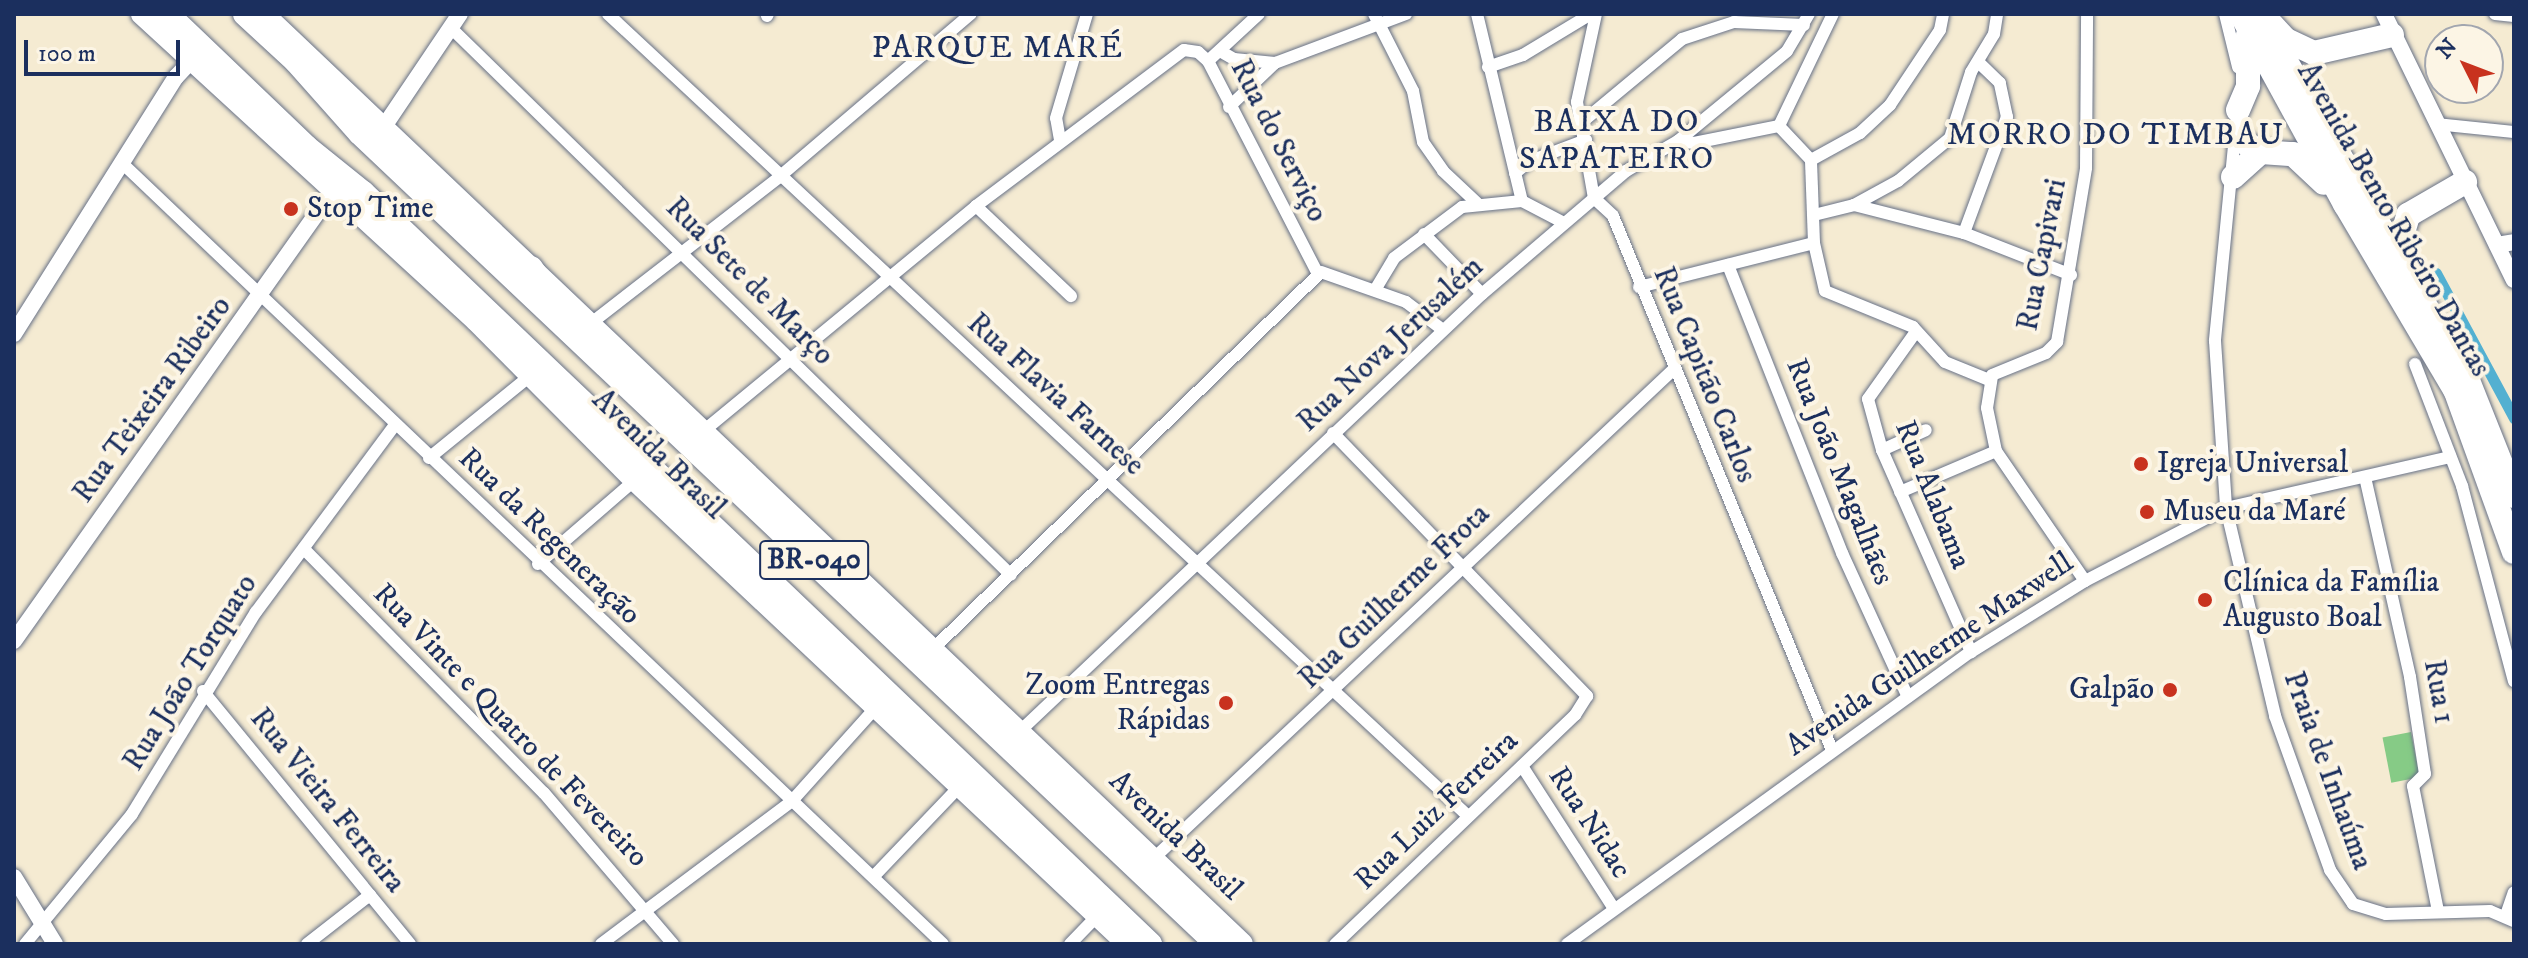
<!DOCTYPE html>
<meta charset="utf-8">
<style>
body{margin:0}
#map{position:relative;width:2528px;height:958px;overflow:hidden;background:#f5ebd2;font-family:"IM FELL DW Pica",serif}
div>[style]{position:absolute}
.green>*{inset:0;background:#86cb86;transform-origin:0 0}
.canal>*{height:11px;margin:-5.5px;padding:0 5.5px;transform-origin:5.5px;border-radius:5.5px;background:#53b0d1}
.roads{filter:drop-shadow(0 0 2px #677187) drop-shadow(0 0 2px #677187)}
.minor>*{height:12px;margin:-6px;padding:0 6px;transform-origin:6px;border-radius:6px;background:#fff}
.tertiary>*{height:16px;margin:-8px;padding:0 8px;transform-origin:8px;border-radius:8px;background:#fff}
.trunk>*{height:22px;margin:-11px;padding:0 11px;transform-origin:11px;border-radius:11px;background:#fff}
.motorway>*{height:24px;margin:-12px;padding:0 12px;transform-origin:12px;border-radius:12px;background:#fff}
.dots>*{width:22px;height:22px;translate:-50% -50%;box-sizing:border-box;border:4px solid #fcf5e5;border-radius:50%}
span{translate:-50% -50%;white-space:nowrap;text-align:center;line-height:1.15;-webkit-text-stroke:8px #fcf5e5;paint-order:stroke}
.shield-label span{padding:2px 6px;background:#fcf5e5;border:2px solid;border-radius:6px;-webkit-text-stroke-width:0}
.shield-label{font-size:28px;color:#1b2f5e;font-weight:700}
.street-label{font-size:30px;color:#1b2f5e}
.poi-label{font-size:30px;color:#1b2f5e}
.left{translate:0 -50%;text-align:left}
.right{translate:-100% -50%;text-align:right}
.neighbourhood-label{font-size:32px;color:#1b2f5e;letter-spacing:2px}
.frame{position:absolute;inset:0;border:16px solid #1b2f5e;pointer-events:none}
.north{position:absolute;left:2424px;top:24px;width:80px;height:80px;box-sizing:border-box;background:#fcf5e5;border:2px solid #a2a6af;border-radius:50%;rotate:312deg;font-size:22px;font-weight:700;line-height:32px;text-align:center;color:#1b2f5e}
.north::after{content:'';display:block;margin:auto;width:28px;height:36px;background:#c8321e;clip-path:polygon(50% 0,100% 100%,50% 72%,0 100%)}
.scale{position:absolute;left:24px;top:40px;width:156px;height:36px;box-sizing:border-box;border:4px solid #1b2f5e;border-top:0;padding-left:10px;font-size:24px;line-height:28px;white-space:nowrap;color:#1b2f5e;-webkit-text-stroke:6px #fcf5e5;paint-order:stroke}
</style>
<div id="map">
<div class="green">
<i style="left:2411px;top:732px;width:46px;height:29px;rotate:79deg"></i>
</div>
<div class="canal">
<i style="left:2436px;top:273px;width:165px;rotate:61.7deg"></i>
</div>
<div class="roads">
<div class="minor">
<i style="left:608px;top:14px;width:1175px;rotate:43deg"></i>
<i style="left:1374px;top:14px;width:86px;rotate:63.1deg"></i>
<i style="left:1413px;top:91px;width:52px;rotate:78.9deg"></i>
<i style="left:1423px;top:142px;width:35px;rotate:55deg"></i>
<i style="left:1443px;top:171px;width:48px;rotate:43.3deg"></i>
<i style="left:1477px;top:14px;width:192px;rotate:76.5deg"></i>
<i style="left:1596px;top:14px;width:90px;rotate:102.2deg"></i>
<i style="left:1577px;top:102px;width:97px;rotate:80deg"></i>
<i style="left:1594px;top:198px;width:26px;rotate:43deg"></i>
<i style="left:1613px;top:216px;width:577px;rotate:67.7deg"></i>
<i style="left:2225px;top:14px;width:55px;rotate:76.2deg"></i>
<i style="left:2495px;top:14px;width:19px;rotate:6deg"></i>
<i style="left:767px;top:16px;width:2px;rotate:-63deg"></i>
<i style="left:450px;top:27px;width:784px;rotate:44.33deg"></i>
<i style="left:1220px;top:51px;width:16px;rotate:30deg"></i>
<i style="left:1234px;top:59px;width:41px;rotate:5.6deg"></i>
<i style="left:1208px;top:61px;width:69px;rotate:-42.7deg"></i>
<i style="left:1488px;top:67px;width:37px;rotate:-19deg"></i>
<i style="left:1523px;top:55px;width:79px;rotate:-31.1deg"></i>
<i style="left:2238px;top:105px;width:237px;rotate:95.6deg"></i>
<i style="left:2215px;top:341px;width:167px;rotate:86.2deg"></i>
<i style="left:2226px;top:508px;width:214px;rotate:76.7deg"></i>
<i style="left:2275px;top:716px;width:164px;rotate:70.3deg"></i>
<i style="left:2330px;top:870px;width:41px;rotate:55.9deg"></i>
<i style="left:2353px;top:904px;width:34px;rotate:17deg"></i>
<i style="left:2386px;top:914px;width:104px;rotate:-1.7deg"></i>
<i style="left:2490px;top:911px;width:26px;rotate:23deg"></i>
<i style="left:1229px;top:107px;width:64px;rotate:-43.7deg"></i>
<i style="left:1275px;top:63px;width:140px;rotate:-20.5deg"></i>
<i style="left:1581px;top:123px;width:131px;rotate:-39.7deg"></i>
<i style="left:1682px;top:39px;width:55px;rotate:-18.1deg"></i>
<i style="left:1734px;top:22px;width:70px;rotate:2.5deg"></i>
<i style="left:2436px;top:124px;width:78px;rotate:5.9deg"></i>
<i style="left:1779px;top:126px;width:124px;rotate:-64.3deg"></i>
<i style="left:1060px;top:140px;width:22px;rotate:-100deg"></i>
<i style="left:1056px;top:118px;width:109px;rotate:-73.4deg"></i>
<i style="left:1678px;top:141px;width:16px;rotate:7deg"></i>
<i style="left:1694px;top:143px;width:87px;rotate:-11.3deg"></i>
<i style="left:1811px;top:160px;width:56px;rotate:-28.9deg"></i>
<i style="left:1860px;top:133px;width:41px;rotate:-43deg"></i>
<i style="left:1890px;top:105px;width:90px;rotate:-56.3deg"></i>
<i style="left:1940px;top:30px;width:16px;rotate:-79deg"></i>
<i style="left:122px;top:163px;width:1133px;rotate:43.57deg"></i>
<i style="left:1515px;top:173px;width:19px;rotate:-39deg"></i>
<i style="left:1530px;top:161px;width:60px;rotate:-20.6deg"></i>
<i style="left:1854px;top:205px;width:50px;rotate:-28.6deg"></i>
<i style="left:1898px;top:181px;width:67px;rotate:-39.6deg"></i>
<i style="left:1950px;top:138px;width:69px;rotate:-72.3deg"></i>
<i style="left:1971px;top:72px;width:44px;rotate:-58.8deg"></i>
<i style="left:1994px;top:34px;width:20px;rotate:-81deg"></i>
<i style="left:976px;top:206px;width:131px;rotate:43.5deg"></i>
<i style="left:1814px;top:215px;width:41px;rotate:-14deg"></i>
<i style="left:1854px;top:205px;width:114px;rotate:14.3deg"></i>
<i style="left:1964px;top:233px;width:115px;rotate:21.4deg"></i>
<i style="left:1964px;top:233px;width:124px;rotate:-69.7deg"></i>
<i style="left:2007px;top:117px;width:35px;rotate:-102deg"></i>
<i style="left:2000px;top:83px;width:29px;rotate:-136deg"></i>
<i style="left:1424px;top:234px;width:83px;rotate:46deg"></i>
<i style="left:1814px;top:243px;width:49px;rotate:77.1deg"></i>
<i style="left:1825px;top:291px;width:95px;rotate:22.2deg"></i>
<i style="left:1913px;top:327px;width:47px;rotate:47.6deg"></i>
<i style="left:1945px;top:362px;width:48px;rotate:22.2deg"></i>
<i style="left:1728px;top:265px;width:310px;rotate:68.4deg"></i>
<i style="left:1842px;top:553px;width:158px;rotate:65.4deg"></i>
<i style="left:1639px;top:287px;width:180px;rotate:-14.1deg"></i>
<i style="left:1814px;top:243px;width:83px;rotate:-92.1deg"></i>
<i style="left:1811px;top:160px;width:47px;rotate:-133.3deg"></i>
<i style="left:1375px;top:290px;width:37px;rotate:-59deg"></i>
<i style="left:1394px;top:258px;width:85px;rotate:-36.9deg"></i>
<i style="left:1462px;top:207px;width:60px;rotate:-5.7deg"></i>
<i style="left:1522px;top:201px;width:47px;rotate:27.6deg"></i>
<i style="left:590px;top:324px;width:238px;rotate:-37.8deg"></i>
<i style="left:778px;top:178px;width:253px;rotate:-40.4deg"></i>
<i style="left:1915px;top:333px;width:81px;rotate:125.5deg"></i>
<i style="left:1868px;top:399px;width:53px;rotate:74.6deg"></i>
<i style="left:1882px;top:450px;width:221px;rotate:66.2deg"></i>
<i style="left:2415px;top:364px;width:131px;rotate:68.9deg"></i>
<i style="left:2462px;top:486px;width:202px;rotate:75.1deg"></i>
<i style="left:701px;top:433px;width:357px;rotate:-39.5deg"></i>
<i style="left:976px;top:206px;width:260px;rotate:-36.9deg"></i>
<i style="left:1184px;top:50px;width:14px;rotate:8deg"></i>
<i style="left:1198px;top:52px;width:13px;rotate:42deg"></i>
<i style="left:1208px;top:61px;width:240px;rotate:62.7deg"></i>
<i style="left:1333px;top:433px;width:366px;rotate:46deg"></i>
<i style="left:1587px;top:696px;width:22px;rotate:122deg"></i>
<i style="left:1575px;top:715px;width:332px;rotate:136.3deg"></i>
<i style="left:1882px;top:450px;width:48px;rotate:-24.4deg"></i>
<i style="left:429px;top:458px;width:132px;rotate:-39.1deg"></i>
<i style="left:2365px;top:477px;width:205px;rotate:77.3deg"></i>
<i style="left:2410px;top:677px;width:98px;rotate:81.2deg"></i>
<i style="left:2425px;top:774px;width:17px;rotate:135deg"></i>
<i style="left:2413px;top:786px;width:127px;rotate:78.7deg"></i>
<i style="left:1900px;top:492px;width:104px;rotate:-23.1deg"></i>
<i style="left:304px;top:549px;width:342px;rotate:45.5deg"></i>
<i style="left:544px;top:793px;width:199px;rotate:49.5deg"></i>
<i style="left:538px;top:564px;width:128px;rotate:-40.9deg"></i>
<i style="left:2085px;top:581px;width:158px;rotate:-124.4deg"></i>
<i style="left:1996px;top:451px;width:44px;rotate:-101.8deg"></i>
<i style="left:1987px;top:408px;width:33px;rotate:-81deg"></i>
<i style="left:1992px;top:375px;width:58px;rotate:-22.2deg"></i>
<i style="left:2046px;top:353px;width:16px;rotate:-45deg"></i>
<i style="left:2057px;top:342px;width:176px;rotate:-80.5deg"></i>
<i style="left:2086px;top:168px;width:154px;rotate:-89.6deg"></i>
<i style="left:932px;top:650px;width:542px;rotate:-44.18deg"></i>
<i style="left:1321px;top:272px;width:90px;rotate:19.4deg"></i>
<i style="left:1406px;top:302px;width:46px;rotate:37.1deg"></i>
<i style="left:203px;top:691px;width:327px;rotate:50.7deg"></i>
<i style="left:1019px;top:732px;width:637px;rotate:-43.41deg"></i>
<i style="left:1482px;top:294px;width:189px;rotate:-40.5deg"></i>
<i style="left:1626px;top:171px;width:60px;rotate:-30deg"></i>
<i style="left:1678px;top:141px;width:141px;rotate:-39.5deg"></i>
<i style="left:1787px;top:51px;width:43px;rotate:-59.3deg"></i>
<i style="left:1522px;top:766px;width:168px;rotate:57.2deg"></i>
<i style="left:1153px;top:859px;width:712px;rotate:-43.24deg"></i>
<i style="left:874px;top:876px;width:126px;rotate:-46.3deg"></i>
<i style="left:2506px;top:915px;width:24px;rotate:-71deg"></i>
<i style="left:25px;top:944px;width:168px;rotate:-50.5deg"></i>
<i style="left:132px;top:814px;width:237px;rotate:-58.5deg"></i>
<i style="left:256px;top:612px;width:233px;rotate:-53.4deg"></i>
<i style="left:307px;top:944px;width:80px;rotate:-37.9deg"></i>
<i style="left:601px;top:944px;width:237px;rotate:-36.8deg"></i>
<i style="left:791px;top:802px;width:130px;rotate:-48.1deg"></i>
<i style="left:1070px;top:944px;width:40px;rotate:-46deg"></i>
<i style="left:1567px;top:944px;width:498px;rotate:-35.9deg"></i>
<i style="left:1971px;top:652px;width:134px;rotate:-31.9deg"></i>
<i style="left:2085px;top:581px;width:159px;rotate:-27.4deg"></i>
<i style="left:2226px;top:508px;width:230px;rotate:-12.8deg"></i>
</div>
<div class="tertiary">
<i style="left:2384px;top:14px;width:296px;rotate:64deg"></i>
<i style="left:383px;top:128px;width:138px;rotate:-56deg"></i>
<i style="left:2497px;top:245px;width:17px;rotate:-10deg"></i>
<i style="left:14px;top:334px;width:304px;rotate:-57.8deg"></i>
<i style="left:176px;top:77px;width:23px;rotate:-47deg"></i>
<i style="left:14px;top:641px;width:554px;rotate:-54.7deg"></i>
<i style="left:14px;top:877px;width:79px;rotate:58.5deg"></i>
</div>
<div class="trunk">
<i style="left:142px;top:14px;width:454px;rotate:42.5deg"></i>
<i style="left:477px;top:321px;width:224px;rotate:45.2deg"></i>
<i style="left:635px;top:480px;width:677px;rotate:43.26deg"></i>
<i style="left:263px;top:14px;width:1350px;rotate:43.53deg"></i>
</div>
<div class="motorway">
<i style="left:167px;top:14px;width:192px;rotate:43.7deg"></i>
<i style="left:306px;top:147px;width:73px;rotate:38.9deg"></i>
<i style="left:363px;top:193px;width:1088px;rotate:43.66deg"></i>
<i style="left:245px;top:14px;width:69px;rotate:42.7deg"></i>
<i style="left:296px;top:61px;width:96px;rotate:48.4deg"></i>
<i style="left:360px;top:133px;width:1180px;rotate:43.42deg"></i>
<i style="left:2241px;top:14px;width:217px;rotate:61.3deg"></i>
<i style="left:2345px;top:204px;width:218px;rotate:59.4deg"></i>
<i style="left:2456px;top:392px;width:170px;rotate:70.1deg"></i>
<i style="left:2259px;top:14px;width:419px;rotate:60.3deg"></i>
<i style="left:2467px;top:378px;width:127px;rotate:68.3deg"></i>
<i style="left:2272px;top:25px;width:21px;rotate:47deg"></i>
<i style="left:2286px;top:40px;width:31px;rotate:25deg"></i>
<i style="left:2314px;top:53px;width:80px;rotate:-13deg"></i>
<i style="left:2238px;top:110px;width:26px;rotate:-67deg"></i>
<i style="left:2248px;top:86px;width:51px;rotate:-90deg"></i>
<i style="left:2236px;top:138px;width:29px;rotate:29deg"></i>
<i style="left:2261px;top:152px;width:32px;rotate:4deg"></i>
<i style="left:2293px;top:154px;width:42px;rotate:43.1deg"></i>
<i style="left:2233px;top:177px;width:38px;rotate:-42deg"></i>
<i style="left:2397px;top:252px;width:39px;rotate:-73deg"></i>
<i style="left:2408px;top:215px;width:66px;rotate:-30.1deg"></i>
<i style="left:531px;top:268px;width:42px;rotate:55.6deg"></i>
</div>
</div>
<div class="dots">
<i style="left:291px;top:209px;background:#c8321e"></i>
<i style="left:2141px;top:464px;background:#c8321e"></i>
<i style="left:2147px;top:512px;background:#c8321e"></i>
<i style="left:2205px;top:600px;background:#c8321e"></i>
<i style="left:2170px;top:690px;background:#c8321e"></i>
<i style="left:1226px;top:703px;background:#c8321e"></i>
</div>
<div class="shield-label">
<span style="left:814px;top:560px">BR-040</span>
</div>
<div class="street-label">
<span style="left:1278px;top:141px;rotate:63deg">Rua do Serviço</span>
<span style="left:2393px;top:220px;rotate:60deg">Avenida Bento Ribeiro Dantas</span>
<span style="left:2043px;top:255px;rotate:-79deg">Rua Capivari</span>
<span style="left:749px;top:282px;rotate:45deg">Rua Sete de Março</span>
<span style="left:1391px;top:345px;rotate:-43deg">Rua Nova Jerusalém</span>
<span style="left:1704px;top:375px;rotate:68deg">Rua Capitão Carlos</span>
<span style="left:1055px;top:395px;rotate:42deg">Rua Flavia Farnese</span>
<span style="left:153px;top:400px;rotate:-54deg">Rua Teixeira Ribeiro</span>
<span style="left:658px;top:455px;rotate:44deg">Avenida Brasil</span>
<span style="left:1839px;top:472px;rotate:68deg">Rua João Magalhães</span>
<span style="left:1932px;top:495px;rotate:68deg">Rua Alabama</span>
<span style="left:549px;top:537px;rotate:44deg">Rua da Regeneração</span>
<span style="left:1395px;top:597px;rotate:-44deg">Rua Guilherme Frota</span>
<span style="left:1930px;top:655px;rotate:-34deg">Avenida Guilherme Maxwell</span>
<span style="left:191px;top:673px;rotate:-58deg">Rua João Torquato</span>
<span style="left:2438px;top:692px;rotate:80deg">Rua 1</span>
<span style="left:510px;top:726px;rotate:46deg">Rua Vinte e Quatro de Fevereiro</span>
<span style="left:2327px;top:771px;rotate:70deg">Praia de Inhaúma</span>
<span style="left:327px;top:801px;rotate:51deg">Rua Vieira Ferreira</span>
<span style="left:1437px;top:811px;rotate:-44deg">Rua Luiz Ferreira</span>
<span style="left:1589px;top:823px;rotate:57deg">Rua Nidac</span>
<span style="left:1175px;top:836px;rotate:44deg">Avenida Brasil</span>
</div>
<div class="poi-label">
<span class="left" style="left:307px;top:209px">Stop Time</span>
<span class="left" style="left:2157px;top:464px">Igreja Universal</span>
<span class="left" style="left:2163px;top:512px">Museu da Maré</span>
<span class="left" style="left:2223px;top:600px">Clínica da Família<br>Augusto Boal</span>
<span class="right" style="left:1210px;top:703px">Zoom Entregas<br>Rápidas</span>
<span class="right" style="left:2154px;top:690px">Galpão</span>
</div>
<div class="neighbourhood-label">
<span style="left:998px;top:48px">PARQUE MARÉ</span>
<span style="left:1617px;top:141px">BAIXA DO<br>SAPATEIRO</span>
<span style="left:2116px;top:135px">MORRO DO TIMBAU</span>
</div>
<div class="frame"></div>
<div class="north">N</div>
<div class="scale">100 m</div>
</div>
